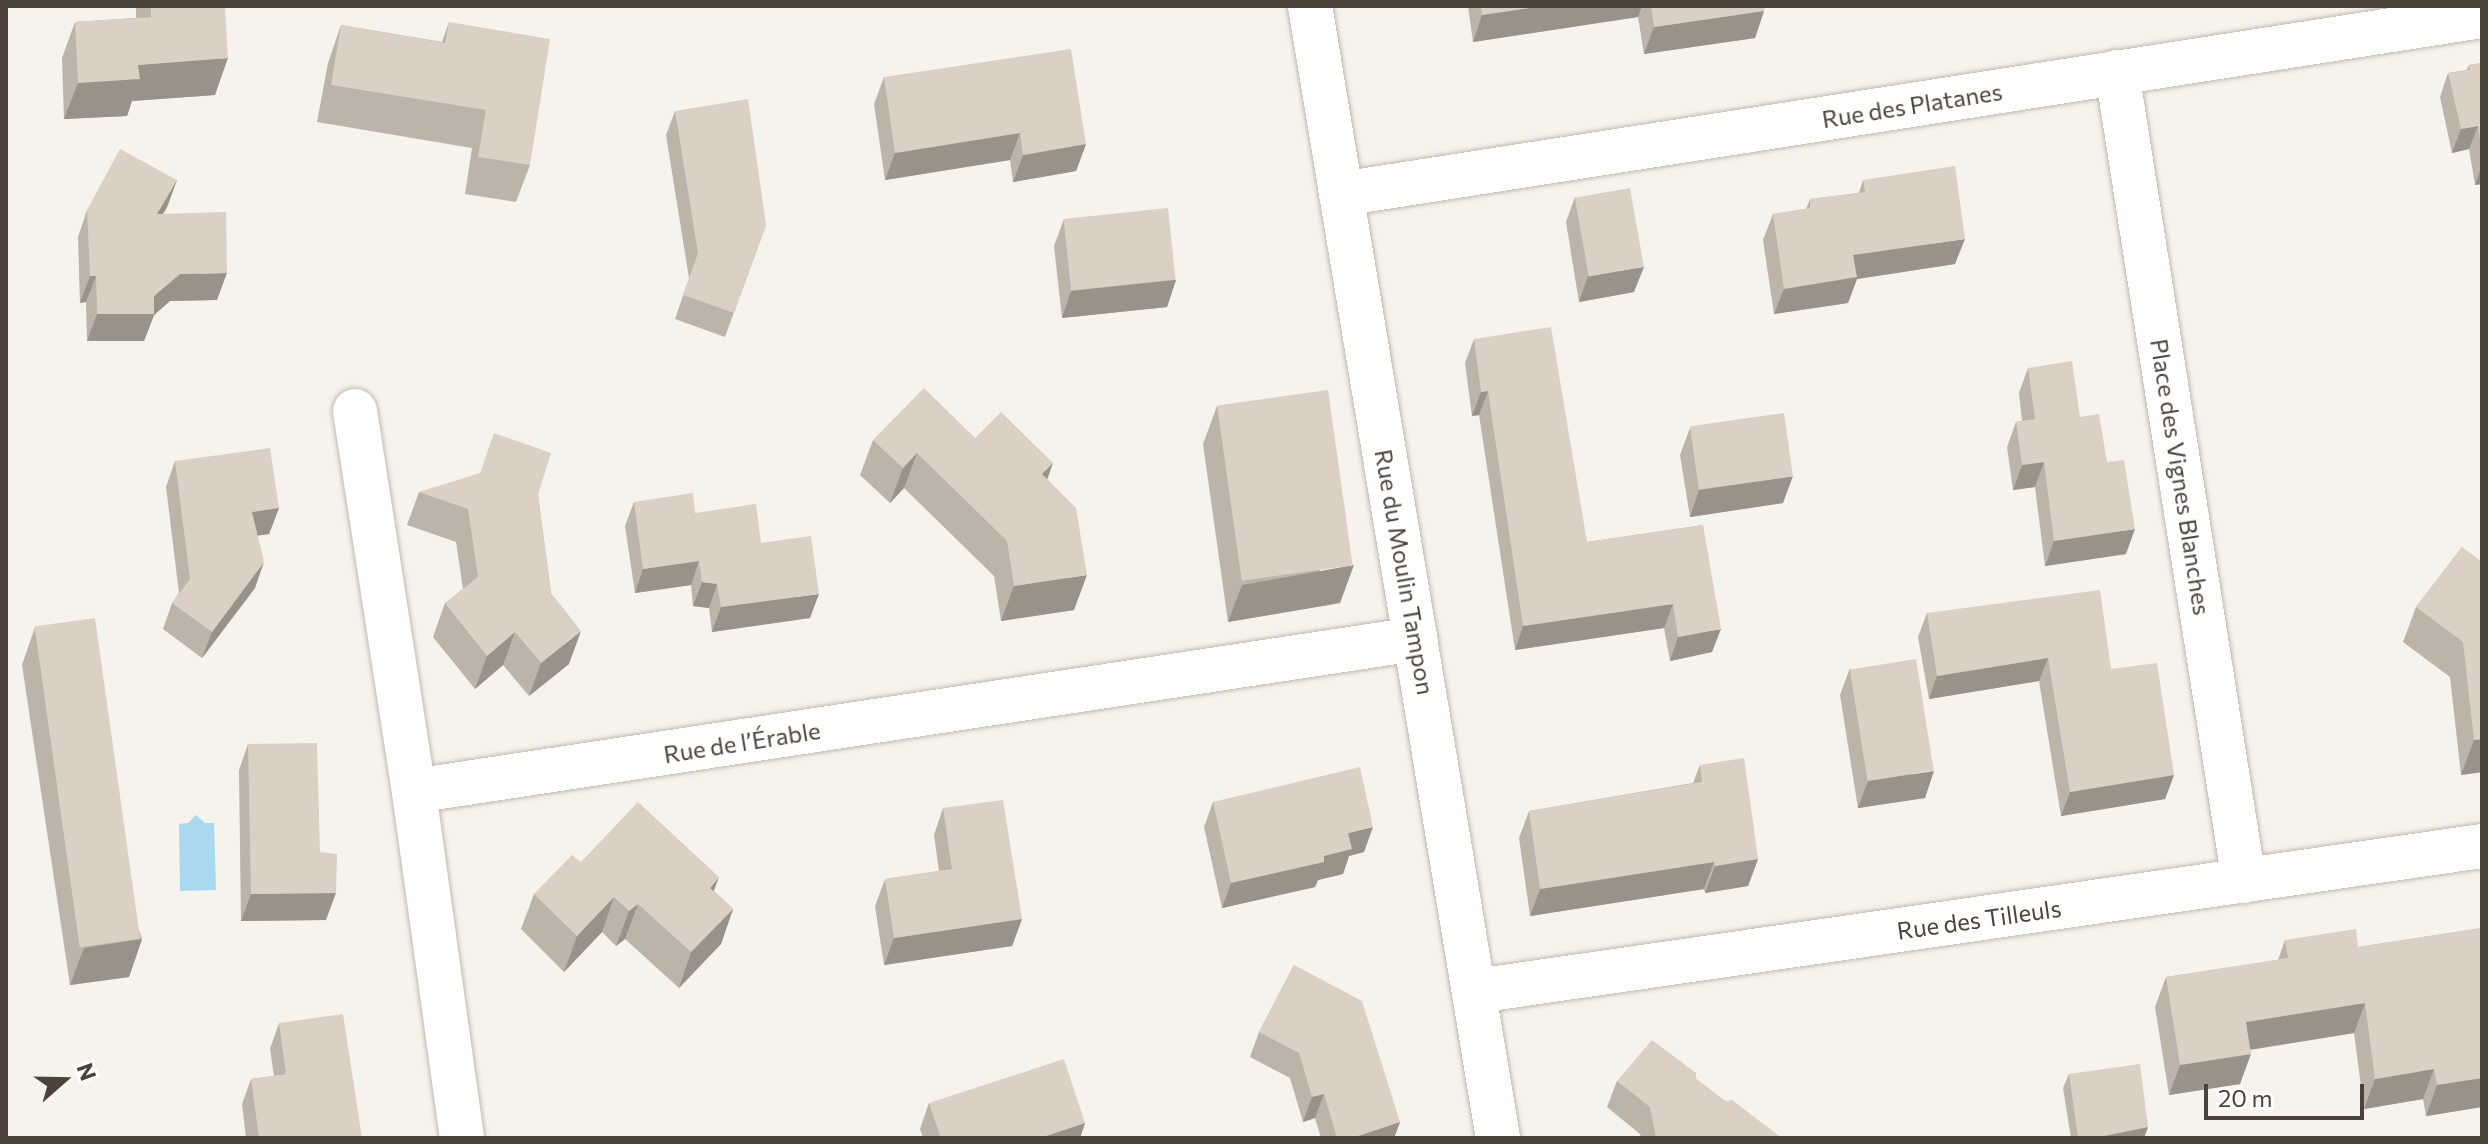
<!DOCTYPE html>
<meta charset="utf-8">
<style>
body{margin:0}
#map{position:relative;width:2488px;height:1144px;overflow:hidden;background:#f6f2ec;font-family:Commissioner,sans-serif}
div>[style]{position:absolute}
.water>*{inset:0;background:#a9d8f1}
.roads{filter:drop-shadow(0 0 2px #c2baae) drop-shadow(0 0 2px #c2baae)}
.minor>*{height:44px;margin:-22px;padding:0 22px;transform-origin:22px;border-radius:22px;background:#fff}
.wall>*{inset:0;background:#bcb3a9}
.shaded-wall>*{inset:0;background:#999289}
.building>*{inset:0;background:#dbd0c4;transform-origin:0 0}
span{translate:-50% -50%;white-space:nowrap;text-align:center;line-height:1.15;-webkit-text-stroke:6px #fff;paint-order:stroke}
.street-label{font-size:24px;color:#4b4339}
.frame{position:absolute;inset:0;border:8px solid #4b4339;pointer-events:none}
.north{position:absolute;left:24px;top:1040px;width:80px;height:80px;-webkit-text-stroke:6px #fff;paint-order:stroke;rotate:70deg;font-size:22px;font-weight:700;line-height:32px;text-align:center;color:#4b4339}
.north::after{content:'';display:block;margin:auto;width:28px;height:36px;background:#4b4339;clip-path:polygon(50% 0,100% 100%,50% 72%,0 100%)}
.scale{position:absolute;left:2204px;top:1084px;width:160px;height:36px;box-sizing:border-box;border:4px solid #4b4339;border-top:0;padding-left:10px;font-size:24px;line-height:28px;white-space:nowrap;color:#4b4339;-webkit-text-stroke:6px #fff;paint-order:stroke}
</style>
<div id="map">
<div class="water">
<i style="clip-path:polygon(196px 815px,205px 823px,214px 823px,216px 890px,180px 891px,179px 824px,188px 823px)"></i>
</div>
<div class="roads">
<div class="minor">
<i style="left:1310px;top:6px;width:1148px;rotate:80.57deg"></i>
<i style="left:2117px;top:72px;width:819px;rotate:81.08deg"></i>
<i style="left:1341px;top:194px;width:1155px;rotate:-8.87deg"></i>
<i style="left:355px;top:411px;width:385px;rotate:81.2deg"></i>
<i style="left:1476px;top:991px;width:1016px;rotate:-8.2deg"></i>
<i style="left:462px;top:1138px;width:350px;rotate:-97.9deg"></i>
<i style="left:414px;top:791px;width:1013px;rotate:-8.63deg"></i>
</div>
</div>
<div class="wall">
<i style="clip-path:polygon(136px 6px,225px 6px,215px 95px,132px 101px,127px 116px,64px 119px,62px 58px,75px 22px,136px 18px)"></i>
<i style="clip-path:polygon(1468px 6px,1764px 6px,1764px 11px,1755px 38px,1644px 54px,1638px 17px,1473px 42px)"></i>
<i style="clip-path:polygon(449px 22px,530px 165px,516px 202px,465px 194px,472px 148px,317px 122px,328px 63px,341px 25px,442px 42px)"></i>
<i style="clip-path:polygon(2482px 63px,2482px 184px,2475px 185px,2469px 149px,2452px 153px,2440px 97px,2448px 73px,2467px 70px,2469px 65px)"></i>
<i style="clip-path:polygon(884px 77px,1086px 144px,1076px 171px,1013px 182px,1010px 160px,885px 180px,874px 104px)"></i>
<i style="clip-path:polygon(675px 111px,766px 225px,725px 337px,675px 319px,689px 278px,666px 135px)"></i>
<i style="clip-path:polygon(177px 180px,167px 207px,163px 214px,217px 300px,170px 301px,154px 315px,144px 341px,87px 341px,86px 302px,80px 303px,78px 237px,87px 210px)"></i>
<i style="clip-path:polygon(1863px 180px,1955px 264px,1857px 279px,1848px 303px,1774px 314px,1763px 240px,1773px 214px,1806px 209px,1810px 199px,1859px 193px)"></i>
<i style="clip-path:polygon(1575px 197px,1634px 292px,1579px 302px,1566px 222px)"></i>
<i style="clip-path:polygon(1064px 219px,1176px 280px,1167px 307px,1062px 318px,1054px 246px)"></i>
<i style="clip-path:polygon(1474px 339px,1587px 542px,1703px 525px,1712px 652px,1670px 661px,1664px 628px,1515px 650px,1479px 415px,1472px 416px,1465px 363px)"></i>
<i style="clip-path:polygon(2028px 368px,2080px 417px,2107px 462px,2126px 554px,2045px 566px,2035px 487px,2013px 490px,2007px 447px,2016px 422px,2022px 421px,2019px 393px)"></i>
<i style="clip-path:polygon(1217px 406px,1340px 603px,1228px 622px,1203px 444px)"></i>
<i style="clip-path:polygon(1690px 428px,1783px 503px,1690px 517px,1680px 455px)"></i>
<i style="clip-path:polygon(975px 438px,1053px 463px,1047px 480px,1074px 610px,1001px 621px,994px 576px,904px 488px,890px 503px,860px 475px,873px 440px)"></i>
<i style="clip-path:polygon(175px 461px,279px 508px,269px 534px,258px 535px,255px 588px,202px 658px,163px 629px,172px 603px,179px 593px,166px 487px)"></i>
<i style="clip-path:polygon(419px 492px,538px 495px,551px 593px,569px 664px,529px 696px,503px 665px,475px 689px,433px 637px,445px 603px,463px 589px,456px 542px,407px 525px)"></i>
<i style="clip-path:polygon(634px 502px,695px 513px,761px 543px,810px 618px,712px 632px,709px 608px,693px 606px,691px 585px,635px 593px,625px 526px)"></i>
<i style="clip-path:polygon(2462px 547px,2482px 772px,2461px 775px,2450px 677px,2403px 642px,2416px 607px)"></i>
<i style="clip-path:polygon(1927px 613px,2111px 669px,2174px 775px,2165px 799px,2061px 816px,2039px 681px,1929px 699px,1918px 637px)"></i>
<i style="clip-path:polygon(35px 627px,142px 939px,129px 977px,70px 985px,22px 665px)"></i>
<i style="clip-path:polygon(1850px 668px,1925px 798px,1858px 808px,1840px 695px)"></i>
<i style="clip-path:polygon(248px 744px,320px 852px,326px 920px,241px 921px,239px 770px)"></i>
<i style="clip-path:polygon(1700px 765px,1758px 859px,1748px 886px,1705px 893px,1704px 889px,1530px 916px,1519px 838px,1529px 811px,1693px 783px)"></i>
<i style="clip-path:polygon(1213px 802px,1364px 852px,1349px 856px,1343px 874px,1318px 880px,1315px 887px,1222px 908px,1204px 827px)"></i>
<i style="clip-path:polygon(943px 808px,1022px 919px,1012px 946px,884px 965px,875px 906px,885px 879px,939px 871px,934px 835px)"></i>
<i style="clip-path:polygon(581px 862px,714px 891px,733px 909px,721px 944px,679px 988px,625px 939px,616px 946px,602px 932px,564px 972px,521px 929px,534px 894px)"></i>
<i style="clip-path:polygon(2482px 928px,2482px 1107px,2426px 1116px,2423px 1099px,2364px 1109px,2354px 1033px,2250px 1050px,2240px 1084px,2169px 1095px,2155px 1007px,2166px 977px,2278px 960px,2285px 940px,2358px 947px)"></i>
<i style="clip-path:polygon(1294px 965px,1400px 1122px,1394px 1138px,1321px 1138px,1315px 1118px,1303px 1122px,1290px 1078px,1250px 1057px,1259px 1032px)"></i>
<i style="clip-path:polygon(279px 1023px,362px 1138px,246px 1138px,242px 1104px,251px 1079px,274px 1076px,270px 1049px)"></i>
<i style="clip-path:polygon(2069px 1074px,2148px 1127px,2144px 1138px,2071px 1138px,2063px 1088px)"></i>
<i style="clip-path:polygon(1696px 1079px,1725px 1101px,1782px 1138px,1641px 1138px,1640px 1134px,1607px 1107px,1617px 1081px)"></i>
<i style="clip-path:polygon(929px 1103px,1085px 1123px,1080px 1138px,923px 1138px,920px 1129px)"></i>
</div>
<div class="shaded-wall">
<i style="clip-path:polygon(1543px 6px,1642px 6px,1638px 17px,1473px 42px,1482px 15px)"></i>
<i style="clip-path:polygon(1764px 11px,1755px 38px,1644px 54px,1654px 27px)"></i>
<i style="clip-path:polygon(228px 58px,215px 95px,132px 101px,127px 116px,64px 119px,78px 83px,138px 65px)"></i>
<i style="clip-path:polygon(2478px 126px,2469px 149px,2452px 153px,2461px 129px)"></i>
<i style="clip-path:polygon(1020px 133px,1010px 160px,885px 180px,895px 153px)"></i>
<i style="clip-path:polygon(1086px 144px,1076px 171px,1013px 182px,1023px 155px)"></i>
<i style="clip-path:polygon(2482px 165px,2482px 184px,2475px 185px)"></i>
<i style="clip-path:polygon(177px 180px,167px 207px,148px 241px,157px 214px)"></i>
<i style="clip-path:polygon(1965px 239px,1955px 264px,1857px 279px,1848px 303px,1774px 314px,1784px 289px,1853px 255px)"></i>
<i style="clip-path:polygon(1644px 267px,1634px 292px,1579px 302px,1588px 276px)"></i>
<i style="clip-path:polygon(227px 273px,217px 300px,170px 301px,154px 315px,144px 341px,87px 341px,97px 314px,154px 296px,180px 274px)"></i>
<i style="clip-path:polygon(90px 276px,96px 276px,86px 302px,80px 303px)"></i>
<i style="clip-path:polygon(1176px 280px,1167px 307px,1062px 318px,1071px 291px)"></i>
<i style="clip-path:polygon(1488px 391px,1479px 415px,1472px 416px,1481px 392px)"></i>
<i style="clip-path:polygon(917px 453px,904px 488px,890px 503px,903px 468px)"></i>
<i style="clip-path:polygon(2044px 462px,2035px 487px,2013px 490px,2022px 465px)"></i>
<i style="clip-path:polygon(1053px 463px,1040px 498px,1042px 474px)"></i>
<i style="clip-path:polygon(1793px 476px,1783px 503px,1690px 517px,1699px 490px)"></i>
<i style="clip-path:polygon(279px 508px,269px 534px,242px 538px,252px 512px)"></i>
<i style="clip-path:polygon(2135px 529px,2126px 554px,2045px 566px,2054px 541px)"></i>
<i style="clip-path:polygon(699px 561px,691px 585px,635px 593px,643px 569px)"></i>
<i style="clip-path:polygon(264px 562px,255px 588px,202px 658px,212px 632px)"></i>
<i style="clip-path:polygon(1354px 565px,1340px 603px,1228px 622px,1242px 585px)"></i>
<i style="clip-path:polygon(1087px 575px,1074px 610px,1001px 621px,1014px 586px)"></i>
<i style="clip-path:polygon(702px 582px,717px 584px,709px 608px,693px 606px)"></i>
<i style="clip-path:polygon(819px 594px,810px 618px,712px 632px,721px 607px)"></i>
<i style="clip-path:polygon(1673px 604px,1664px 628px,1515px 650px,1523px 626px)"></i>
<i style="clip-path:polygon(1721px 629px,1712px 652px,1670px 661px,1678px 637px)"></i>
<i style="clip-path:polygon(581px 631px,569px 664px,529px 696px,541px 663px)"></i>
<i style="clip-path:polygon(515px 632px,503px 665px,475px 689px,487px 656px)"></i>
<i style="clip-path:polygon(2048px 658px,2039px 681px,1929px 699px,1937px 676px)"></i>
<i style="clip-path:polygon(2482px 739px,2482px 772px,2461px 775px,2474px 740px)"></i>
<i style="clip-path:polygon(1934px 771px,1925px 798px,1858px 808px,1868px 781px)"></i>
<i style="clip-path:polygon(2174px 775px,2165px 799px,2061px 816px,2070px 792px)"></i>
<i style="clip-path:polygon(1373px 827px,1364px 852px,1349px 856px,1343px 874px,1318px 880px,1315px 887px,1222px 908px,1231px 883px,1324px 856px,1348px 833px)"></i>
<i style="clip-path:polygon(1758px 859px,1748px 886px,1705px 893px,1715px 866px)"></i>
<i style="clip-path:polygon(1714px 862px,1704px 889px,1530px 916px,1540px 889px)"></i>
<i style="clip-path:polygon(719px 877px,706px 912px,710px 888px)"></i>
<i style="clip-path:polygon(336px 893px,326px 920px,241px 921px,251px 894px)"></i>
<i style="clip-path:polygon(614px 897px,602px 932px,564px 972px,577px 936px)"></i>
<i style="clip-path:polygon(638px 904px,625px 939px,616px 946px,629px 911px)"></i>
<i style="clip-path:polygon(733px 909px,721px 944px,679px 988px,691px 952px)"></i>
<i style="clip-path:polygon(1022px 919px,1012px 946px,884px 965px,894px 938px)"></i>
<i style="clip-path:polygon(142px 939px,129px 977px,70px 985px,84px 948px)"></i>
<i style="clip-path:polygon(2365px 1003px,2354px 1033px,2235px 1052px,2246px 1022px)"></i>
<i style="clip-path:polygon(2251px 1054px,2240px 1084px,2169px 1095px,2180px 1065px)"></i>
<i style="clip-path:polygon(2434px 1069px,2423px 1099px,2364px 1109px,2375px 1079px)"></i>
<i style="clip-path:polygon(2482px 1078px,2482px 1107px,2426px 1116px,2437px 1085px)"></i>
<i style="clip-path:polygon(1324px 1094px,1315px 1118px,1303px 1122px,1312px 1097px)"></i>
<i style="clip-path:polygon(1400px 1122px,1394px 1138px,1352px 1138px)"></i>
<i style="clip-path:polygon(1085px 1123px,1080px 1138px,1040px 1138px)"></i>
<i style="clip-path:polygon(2148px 1127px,2144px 1138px,2094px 1138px)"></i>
</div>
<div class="building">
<i style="clip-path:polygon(151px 6px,225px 6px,228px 58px,138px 65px,140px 79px,78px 83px,75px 22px,151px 17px)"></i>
<i style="clip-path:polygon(1481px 6px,1543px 6px,1482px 15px)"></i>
<i style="clip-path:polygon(1651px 6px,1764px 6px,1764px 11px,1654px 27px)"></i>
<i style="clip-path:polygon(449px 22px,550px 39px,530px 165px,478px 157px,486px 110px,331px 85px,341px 25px,445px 43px)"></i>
<i style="clip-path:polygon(1071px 49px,1086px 144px,1023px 155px,1020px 133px,895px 153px,884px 77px)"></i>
<i style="clip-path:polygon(2482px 63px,2482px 152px,2478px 126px,2461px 129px,2448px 73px,2470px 70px,2469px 65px)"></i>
<i style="clip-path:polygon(748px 99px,766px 225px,734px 313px,683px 295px,698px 253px,675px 111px)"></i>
<i style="clip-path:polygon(120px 149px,177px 180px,157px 214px,226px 212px,227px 273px,180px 274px,154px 296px,154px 314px,97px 314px,96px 276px,90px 276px,87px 210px)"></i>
<i style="clip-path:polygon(1955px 166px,1965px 239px,1853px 255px,1857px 277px,1784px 289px,1773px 214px,1810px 208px,1810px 199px,1865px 192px,1863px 180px)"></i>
<i style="left:1630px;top:188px;width:80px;height:56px;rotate:80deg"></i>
<i style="left:1168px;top:208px;width:72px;height:105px;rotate:84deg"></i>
<i style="clip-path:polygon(1551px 327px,1587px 542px,1703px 525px,1721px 629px,1678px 637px,1673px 604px,1523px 626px,1488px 391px,1481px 392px,1474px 339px)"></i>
<i style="clip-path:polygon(2072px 361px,2080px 417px,2099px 414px,2107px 462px,2124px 460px,2135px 529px,2054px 541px,2044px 462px,2022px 465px,2016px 422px,2035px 419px,2028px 368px)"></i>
<i style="clip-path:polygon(924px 388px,975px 438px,1001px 412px,1053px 463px,1042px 474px,1076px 508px,1087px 575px,1014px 586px,1007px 541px,917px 453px,903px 468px,873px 440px)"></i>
<i style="left:1328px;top:390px;width:177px;height:112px;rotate:82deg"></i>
<i style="left:1784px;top:413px;width:64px;height:95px;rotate:82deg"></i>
<i style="clip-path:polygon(494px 433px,551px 453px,538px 495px,551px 593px,581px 631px,541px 663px,515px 632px,487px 656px,445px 603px,478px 577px,468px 509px,419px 492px,480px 473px)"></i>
<i style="clip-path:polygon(270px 448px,279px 508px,252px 512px,264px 562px,212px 632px,172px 603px,190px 579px,175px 461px)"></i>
<i style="clip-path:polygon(693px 493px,695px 513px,756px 504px,761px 543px,811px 536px,819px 594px,721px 607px,717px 584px,702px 582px,699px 561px,643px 569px,634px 502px)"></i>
<i style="clip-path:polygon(2462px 547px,2482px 562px,2482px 739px,2474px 740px,2463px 642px,2416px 607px)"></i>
<i style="clip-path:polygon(2100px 590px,2111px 669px,2157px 663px,2174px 775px,2070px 792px,2048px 658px,1937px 676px,1927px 613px)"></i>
<i style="left:95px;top:618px;width:324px;height:61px;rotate:82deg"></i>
<i style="left:1916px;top:659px;width:113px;height:67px;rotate:81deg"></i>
<i style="clip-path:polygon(317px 743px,320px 852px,337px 854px,336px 893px,251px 894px,248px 744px)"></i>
<i style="clip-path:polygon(1744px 758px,1758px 859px,1715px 866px,1714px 862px,1540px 889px,1529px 811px,1702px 782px,1700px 765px)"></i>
<i style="clip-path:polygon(1360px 767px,1373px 827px,1348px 833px,1352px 849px,1324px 856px,1324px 862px,1231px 883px,1213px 802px)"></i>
<i style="clip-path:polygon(1003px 800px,1022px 919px,894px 938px,885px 879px,952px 869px,943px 808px)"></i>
<i style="clip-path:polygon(638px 802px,719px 877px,710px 888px,733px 909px,691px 952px,638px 904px,629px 911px,614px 897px,577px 936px,534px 894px,572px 855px,581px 862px)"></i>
<i style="clip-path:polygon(2482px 928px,2482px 1078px,2437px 1085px,2434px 1069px,2375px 1079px,2365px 1003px,2246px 1022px,2251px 1054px,2180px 1065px,2166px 977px,2288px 958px,2285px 940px,2356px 929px,2358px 947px)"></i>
<i style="clip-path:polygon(1294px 965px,1362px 1001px,1400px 1122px,1352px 1138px,1337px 1138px,1324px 1094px,1312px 1097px,1299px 1053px,1259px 1032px)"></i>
<i style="clip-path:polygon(343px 1014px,362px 1138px,259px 1138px,251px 1079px,286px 1074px,279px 1023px)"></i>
<i style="clip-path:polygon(1652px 1040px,1696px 1073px,1696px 1079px,1725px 1101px,1732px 1100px,1782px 1138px,1656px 1138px,1650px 1107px,1617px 1081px)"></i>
<i style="clip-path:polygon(1064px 1059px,1085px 1123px,1040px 1138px,941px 1138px,929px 1103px)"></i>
<i style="clip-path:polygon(2140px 1064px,2148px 1127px,2094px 1138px,2078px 1138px,2069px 1074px)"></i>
</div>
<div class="street-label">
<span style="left:1912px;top:105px;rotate:-9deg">Rue des Platanes</span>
<span style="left:2181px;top:477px;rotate:81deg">Place des Vignes Blanches</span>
<span style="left:1405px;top:572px;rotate:80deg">Rue du Moulin Tampon</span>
<span style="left:742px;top:742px;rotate:-9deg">Rue de l’Érable</span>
<span style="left:1979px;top:919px;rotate:-8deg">Rue des Tilleuls</span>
</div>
<div class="frame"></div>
<div class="north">N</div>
<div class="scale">20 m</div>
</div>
